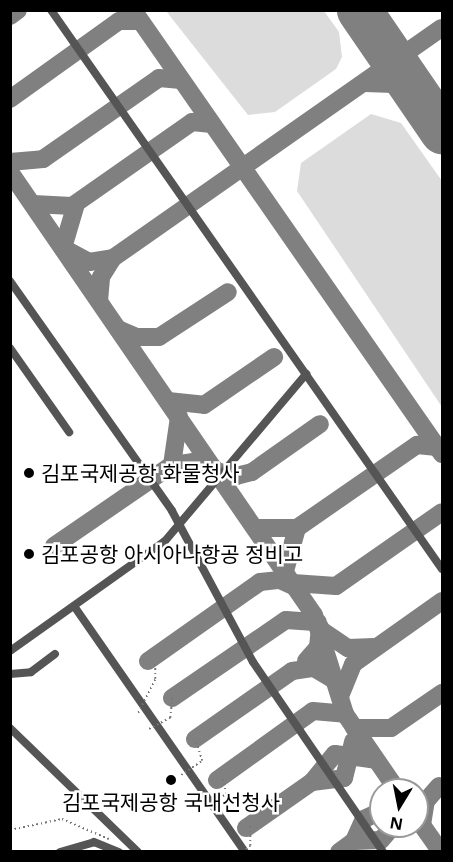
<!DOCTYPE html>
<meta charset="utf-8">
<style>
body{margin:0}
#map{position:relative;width:453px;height:862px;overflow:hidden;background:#fff;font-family:"Noto Sans","Noto Sans KR",sans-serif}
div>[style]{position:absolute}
.green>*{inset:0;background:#dcdcdc}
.taxiway>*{height:18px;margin:-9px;padding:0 9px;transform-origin:9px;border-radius:9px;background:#808080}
.runway>*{height:45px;margin:-22.5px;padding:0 22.5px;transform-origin:22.5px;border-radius:22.5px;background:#808080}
.path>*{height:1.5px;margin-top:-0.75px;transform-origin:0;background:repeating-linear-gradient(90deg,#777 0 1.5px,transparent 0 4.5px)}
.minor>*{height:8px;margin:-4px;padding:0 4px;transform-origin:4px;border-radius:4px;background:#555}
.path-bridge>*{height:1.5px;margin-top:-0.75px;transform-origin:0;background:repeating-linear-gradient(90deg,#777 0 1.5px,transparent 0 4.5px)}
.minor-bridge>*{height:8px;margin:-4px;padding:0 4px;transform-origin:4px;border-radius:4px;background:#555}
.dots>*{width:16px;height:16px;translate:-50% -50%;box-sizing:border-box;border:3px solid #fff;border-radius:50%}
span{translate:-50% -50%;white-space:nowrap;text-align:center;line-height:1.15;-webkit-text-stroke:5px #fff;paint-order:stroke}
.poi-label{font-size:21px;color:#000}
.left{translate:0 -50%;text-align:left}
.frame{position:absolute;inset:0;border:12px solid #000;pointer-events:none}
.north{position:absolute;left:369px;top:778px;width:60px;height:60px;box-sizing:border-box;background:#fff;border:2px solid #999;border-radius:50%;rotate:190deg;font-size:16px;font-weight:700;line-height:24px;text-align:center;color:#000}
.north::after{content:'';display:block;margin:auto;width:21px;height:27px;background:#000;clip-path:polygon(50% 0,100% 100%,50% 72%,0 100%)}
</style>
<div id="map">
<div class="green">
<i style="clip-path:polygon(166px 11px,324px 11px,339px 32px,342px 57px,336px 69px,275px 112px,248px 115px)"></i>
<i style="clip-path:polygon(371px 114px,401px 123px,442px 181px,442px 407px,297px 191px,301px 163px)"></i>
</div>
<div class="taxiway">
<i style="left:133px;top:10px;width:541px;rotate:55.16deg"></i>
<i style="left:10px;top:16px;width:10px;rotate:-37deg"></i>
<i style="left:365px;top:83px;width:36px;rotate:2deg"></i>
<i style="left:401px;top:84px;width:30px;rotate:40deg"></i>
<i style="left:10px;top:99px;width:134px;rotate:-35.6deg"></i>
<i style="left:119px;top:21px;width:21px"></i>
<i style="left:10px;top:162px;width:33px;rotate:-5deg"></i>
<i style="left:43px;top:159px;width:141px;rotate:-34.9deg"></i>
<i style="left:159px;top:78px;width:22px;rotate:5deg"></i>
<i style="left:10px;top:172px;width:537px;rotate:55.54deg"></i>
<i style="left:314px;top:615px;width:104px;rotate:72.6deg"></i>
<i style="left:345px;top:714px;width:92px;rotate:55.6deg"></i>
<i style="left:33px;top:204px;width:39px;rotate:3deg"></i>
<i style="left:72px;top:206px;width:146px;rotate:-35deg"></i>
<i style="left:192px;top:122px;width:20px;rotate:6deg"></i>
<i style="left:76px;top:204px;width:46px;rotate:106.5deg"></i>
<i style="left:63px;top:248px;width:30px;rotate:28deg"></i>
<i style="left:89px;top:262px;width:24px;rotate:-9deg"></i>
<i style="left:99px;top:301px;width:24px;rotate:-85deg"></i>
<i style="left:101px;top:277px;width:22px;rotate:-58deg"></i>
<i style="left:113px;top:258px;width:401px;rotate:-35deg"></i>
<i style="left:118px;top:329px;width:21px;rotate:23deg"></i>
<i style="left:137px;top:337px;width:22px"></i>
<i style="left:159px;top:337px;width:82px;rotate:-33.1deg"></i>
<i style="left:168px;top:401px;width:36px;rotate:6deg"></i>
<i style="left:204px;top:405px;width:85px;rotate:-34.4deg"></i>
<i style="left:172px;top:465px;width:49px;rotate:-81.7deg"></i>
<i style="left:216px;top:471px;width:21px;rotate:14deg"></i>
<i style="left:236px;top:476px;width:16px;rotate:-14deg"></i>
<i style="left:252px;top:472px;width:83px;rotate:-35.2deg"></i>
<i style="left:255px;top:528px;width:42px"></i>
<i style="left:297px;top:528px;width:146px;rotate:-34.7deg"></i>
<i style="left:417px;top:445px;width:20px;rotate:6deg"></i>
<i style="left:54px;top:546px;width:143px;rotate:-34.5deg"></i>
<i style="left:172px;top:465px;width:22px;rotate:-8deg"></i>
<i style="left:194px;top:462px;width:21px;rotate:17deg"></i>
<i style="left:285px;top:571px;width:45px;rotate:-74.4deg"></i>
<i style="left:293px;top:583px;width:43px;rotate:4deg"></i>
<i style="left:336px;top:586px;width:129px;rotate:-34.9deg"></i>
<i style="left:324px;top:632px;width:29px;rotate:34deg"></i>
<i style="left:348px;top:648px;width:26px;rotate:-2deg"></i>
<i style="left:148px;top:661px;width:137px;rotate:-35.2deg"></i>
<i style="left:260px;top:582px;width:20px;rotate:-6deg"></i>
<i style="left:280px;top:580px;width:17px;rotate:24deg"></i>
<i style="left:306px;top:661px;width:18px;rotate:-49deg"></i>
<i style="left:318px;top:647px;width:20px;rotate:-84deg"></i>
<i style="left:341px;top:694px;width:32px;rotate:-68deg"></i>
<i style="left:353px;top:664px;width:109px;rotate:-35.3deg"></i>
<i style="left:172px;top:698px;width:138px;rotate:-34.4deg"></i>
<i style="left:286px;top:620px;width:32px;rotate:4deg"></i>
<i style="left:354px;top:728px;width:37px"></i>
<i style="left:391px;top:728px;width:62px;rotate:-34.5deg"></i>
<i style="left:195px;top:739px;width:118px;rotate:-35deg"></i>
<i style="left:292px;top:671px;width:22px;rotate:-8deg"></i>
<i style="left:314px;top:668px;width:27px;rotate:31deg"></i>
<i style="left:217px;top:780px;width:118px;rotate:-35.7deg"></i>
<i style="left:313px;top:711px;width:32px;rotate:5deg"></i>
<i style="left:312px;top:782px;width:32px;rotate:-7deg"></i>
<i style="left:344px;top:778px;width:38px;rotate:-76deg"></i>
<i style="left:417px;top:818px;width:42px;rotate:54.8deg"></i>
<i style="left:422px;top:825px;width:24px;rotate:-81deg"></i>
<i style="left:426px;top:801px;width:20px;rotate:-49deg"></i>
<i style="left:246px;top:828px;width:80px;rotate:-34.9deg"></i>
<i style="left:312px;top:782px;width:36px;rotate:-51deg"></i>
<i style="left:335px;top:754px;width:41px;rotate:8.3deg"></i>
<i style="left:354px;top:841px;width:27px;rotate:-2deg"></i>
<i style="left:381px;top:840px;width:18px;rotate:-49deg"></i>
<i style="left:339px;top:852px;width:19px;rotate:-36deg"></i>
<i style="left:354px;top:841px;width:24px;rotate:-66deg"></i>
<i style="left:364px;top:819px;width:19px;rotate:-25deg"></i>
</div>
<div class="runway">
<i style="left:359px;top:10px;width:147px;rotate:55.6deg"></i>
</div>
<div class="path">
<i style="left:10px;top:830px;width:53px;rotate:-11.9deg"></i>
<i style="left:62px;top:819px;width:51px;rotate:23.1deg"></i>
</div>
<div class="minor">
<i style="left:51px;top:10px;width:682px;rotate:55.03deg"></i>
<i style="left:10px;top:281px;width:281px;rotate:54.8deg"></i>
<i style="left:172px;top:511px;width:171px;rotate:61.8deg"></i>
<i style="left:253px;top:662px;width:230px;rotate:55.6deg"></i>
<i style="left:10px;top:348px;width:103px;rotate:54.9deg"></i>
<i style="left:74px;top:606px;width:300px;rotate:55.2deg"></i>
<i style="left:10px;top:651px;width:190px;rotate:-35.4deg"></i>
<i style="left:165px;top:541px;width:219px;rotate:-49.8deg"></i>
<i style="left:10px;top:674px;width:21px;rotate:-5deg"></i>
<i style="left:31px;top:672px;width:30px;rotate:-37deg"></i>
<i style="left:10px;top:728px;width:178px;rotate:44.1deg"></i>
<i style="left:60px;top:852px;width:35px;rotate:-16deg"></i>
</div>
<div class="path-bridge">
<i style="left:138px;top:713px;width:38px;rotate:-63deg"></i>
<i style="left:155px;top:679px;width:17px;rotate:-90deg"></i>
<i style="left:149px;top:729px;width:24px;rotate:-28deg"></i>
<i style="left:170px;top:718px;width:20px;rotate:-84deg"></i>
<i style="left:181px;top:775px;width:25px;rotate:-34deg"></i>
<i style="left:202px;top:761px;width:23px;rotate:-108deg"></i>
<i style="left:203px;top:807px;width:26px;rotate:-29deg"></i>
<i style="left:226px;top:794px;width:18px;rotate:-103deg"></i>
<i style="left:242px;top:852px;width:10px;rotate:-37deg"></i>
<i style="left:250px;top:846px;width:21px;rotate:-90deg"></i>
</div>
<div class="minor-bridge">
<i style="left:94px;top:842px;width:27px;rotate:22deg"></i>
</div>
<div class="dots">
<i style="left:29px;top:473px;background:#000"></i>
<i style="left:29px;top:554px;background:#000"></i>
<i style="left:171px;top:780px;background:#000"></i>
</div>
<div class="poi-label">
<span class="left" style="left:41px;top:473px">김포국제공항 화물청사</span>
<span class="left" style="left:41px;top:554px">김포공항 아시아나항공 정비고</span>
<span style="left:171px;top:802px">김포국제공항 국내선청사</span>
</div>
<div class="frame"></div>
<div class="north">N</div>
</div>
